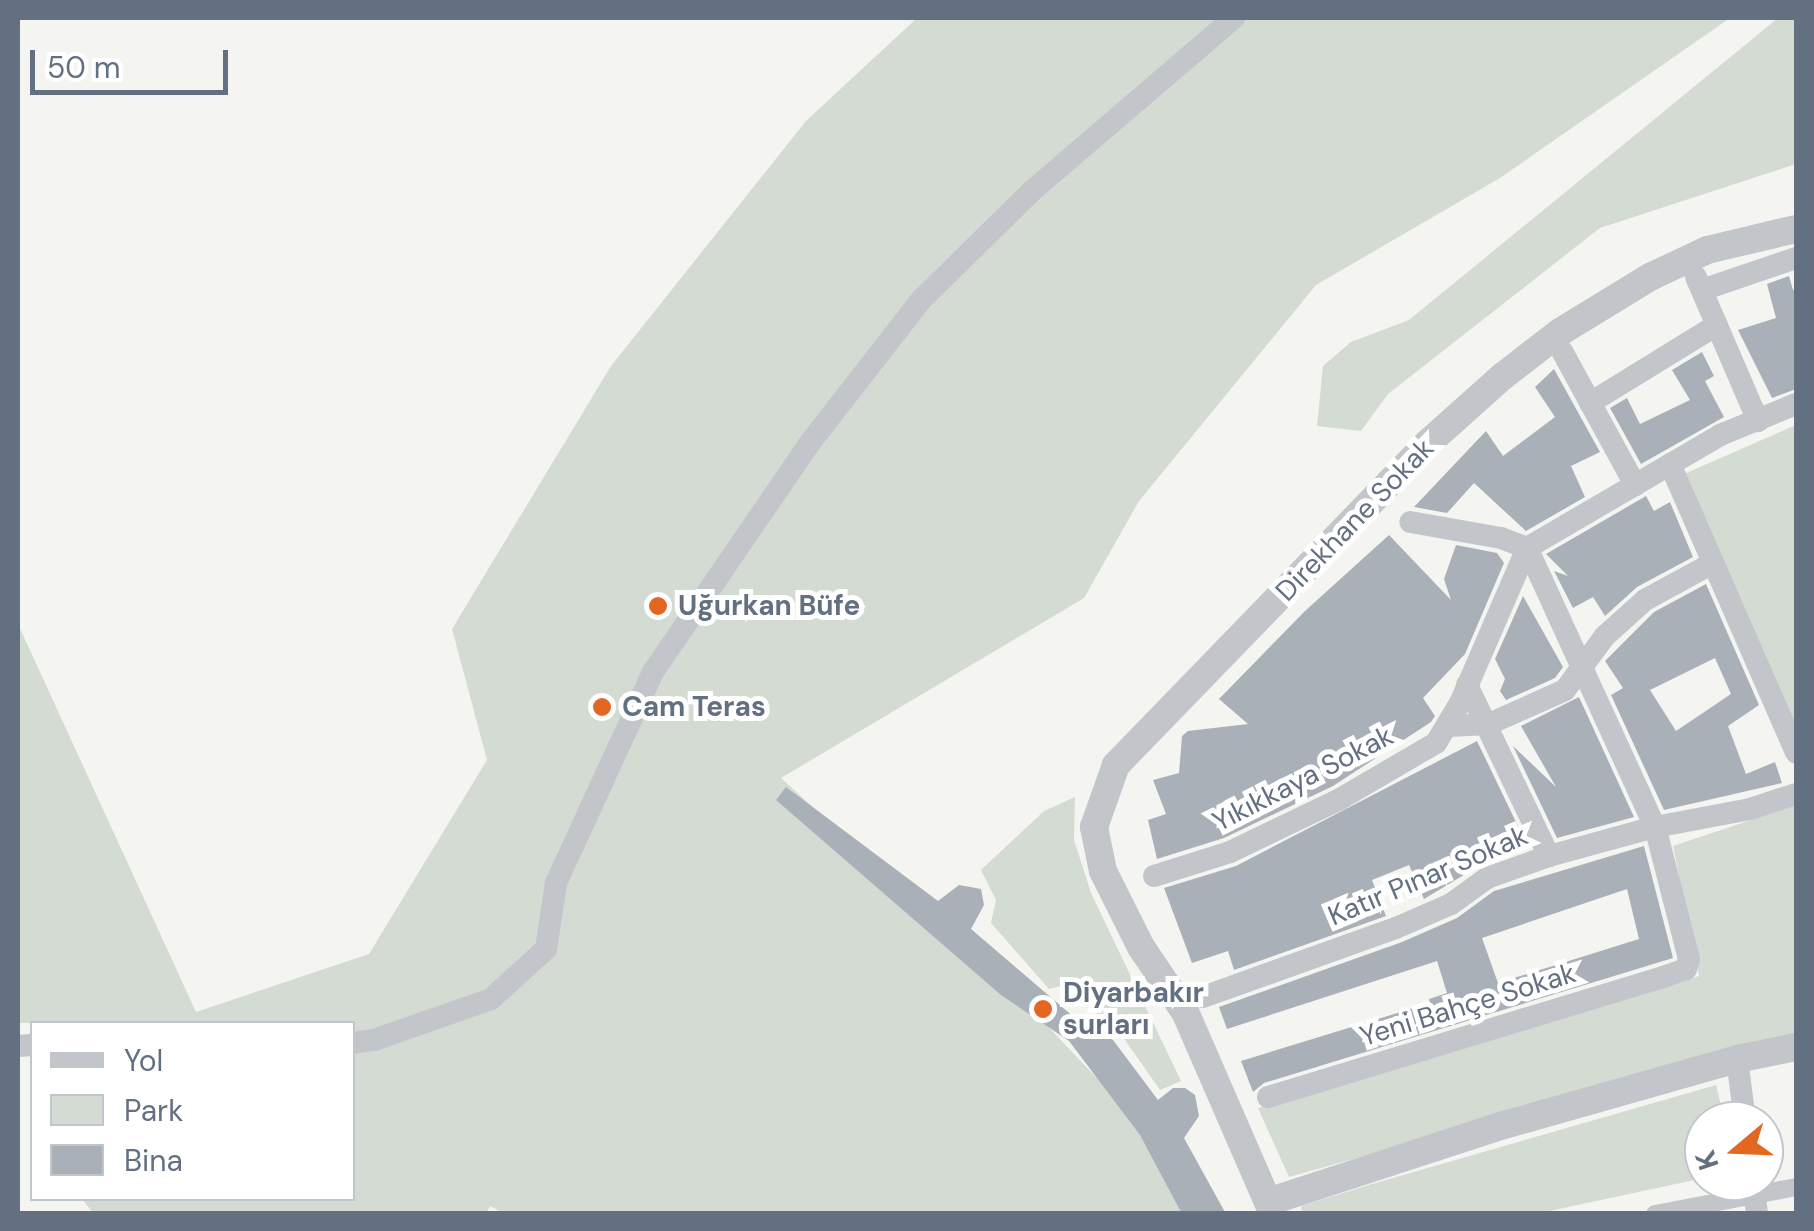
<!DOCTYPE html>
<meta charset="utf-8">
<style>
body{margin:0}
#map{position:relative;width:1814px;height:1231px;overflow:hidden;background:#f4f5f0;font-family:"DM Sans",sans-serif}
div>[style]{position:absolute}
.green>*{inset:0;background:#d4dbd2}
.building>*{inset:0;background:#aab0b7}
.pedestrian>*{height:18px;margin:-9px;padding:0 9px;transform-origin:9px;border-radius:9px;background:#c2c5c9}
.minor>*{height:22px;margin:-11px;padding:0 11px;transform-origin:11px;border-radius:11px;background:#c2c5c9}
.tertiary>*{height:28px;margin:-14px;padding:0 14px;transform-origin:14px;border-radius:14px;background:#c2c5c9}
.dots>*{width:28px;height:28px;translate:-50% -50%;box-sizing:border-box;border:5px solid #fff;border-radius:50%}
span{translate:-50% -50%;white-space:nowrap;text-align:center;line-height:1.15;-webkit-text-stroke:10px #fff;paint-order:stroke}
.street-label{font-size:28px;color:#637082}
.poi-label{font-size:28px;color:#637082;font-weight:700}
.left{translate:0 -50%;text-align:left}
.frame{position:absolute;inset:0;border:20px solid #637082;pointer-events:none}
.legend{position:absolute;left:30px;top:1021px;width:325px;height:180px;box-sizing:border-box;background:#fff;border:2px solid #c1c6cd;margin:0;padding:12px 18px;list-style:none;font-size:30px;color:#637082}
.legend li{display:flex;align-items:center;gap:20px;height:50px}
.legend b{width:50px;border:2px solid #c1c6cd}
.north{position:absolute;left:1684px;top:1101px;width:100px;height:100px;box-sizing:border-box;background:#fff;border:2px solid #c1c6cd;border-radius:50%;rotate:251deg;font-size:28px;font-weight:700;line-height:40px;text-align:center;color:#637082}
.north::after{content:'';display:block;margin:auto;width:35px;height:45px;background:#e46721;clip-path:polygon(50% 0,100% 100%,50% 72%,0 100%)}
.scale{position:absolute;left:30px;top:50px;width:198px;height:45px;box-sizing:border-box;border:5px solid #637082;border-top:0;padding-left:12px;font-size:30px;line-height:35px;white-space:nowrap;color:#637082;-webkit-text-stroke:8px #fff;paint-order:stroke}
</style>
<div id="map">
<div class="green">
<i style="clip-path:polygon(917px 18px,1730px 18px,1500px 178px,1316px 285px,1139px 501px,1084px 598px,781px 778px,1019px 996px,1130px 1113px,1193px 1213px,505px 1214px,490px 1206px,486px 1214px,93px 1213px,82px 1199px,352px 1198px,352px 1024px,18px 1023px,18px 624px,196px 1012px,369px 954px,487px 760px,452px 629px,611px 366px,806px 121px)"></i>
<i style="clip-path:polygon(1778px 18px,1796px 18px,1796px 164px,1600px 228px,1388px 394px,1361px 431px,1317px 426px,1323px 366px,1351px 342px,1409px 320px)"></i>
<i style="clip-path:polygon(1796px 425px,1796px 727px,1684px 474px)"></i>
<i style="clip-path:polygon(1075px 797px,1074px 840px,1091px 893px,1181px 1081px,1160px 1090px,1125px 1040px,1094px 1020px,1099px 1008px,1094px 993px,1083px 981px,1049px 989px,991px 923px,996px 900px,981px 870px,1044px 811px)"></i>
<i style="clip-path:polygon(1796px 805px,1796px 1035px,1289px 1177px,1258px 1108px,1699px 976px,1673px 846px)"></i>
<i style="clip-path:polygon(1716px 1085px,1725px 1121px,1704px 1121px,1704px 1178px,1540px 1213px,1302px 1213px,1301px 1206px,1372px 1184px)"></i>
</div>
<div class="building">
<i style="clip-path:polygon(1789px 276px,1793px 290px,1796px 288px,1796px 389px,1772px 398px,1738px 330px,1776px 318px,1767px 284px)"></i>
<i style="clip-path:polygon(1702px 352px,1714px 376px,1705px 381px,1724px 417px,1641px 464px,1610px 408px,1627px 398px,1640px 424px,1690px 400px,1672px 370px)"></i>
<i style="clip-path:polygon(1554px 369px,1600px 452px,1571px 466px,1585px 497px,1526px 531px,1474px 483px,1447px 513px,1414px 507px,1486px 431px,1503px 456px,1555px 417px,1535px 387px)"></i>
<i style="clip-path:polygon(1646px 496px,1654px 511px,1670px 502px,1693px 557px,1637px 587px,1605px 616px,1593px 597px,1573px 608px,1554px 571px,1568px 576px,1546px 554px)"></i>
<i style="clip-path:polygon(1389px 535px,1451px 600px,1444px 579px,1456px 545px,1497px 553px,1504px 563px,1465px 654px,1423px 698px,1435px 716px,1431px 722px,1333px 786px,1224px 838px,1157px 859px,1148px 820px,1166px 814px,1153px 780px,1179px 773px,1182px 736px,1188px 731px,1248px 724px,1219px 699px,1305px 611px)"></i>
<i style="clip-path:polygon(evenodd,1706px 584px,1759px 705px,1728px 726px,1746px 774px,1775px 762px,1782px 783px,1664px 810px,1611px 695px,1623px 688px,1605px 661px,1654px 612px,1706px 584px,1715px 658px,1731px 694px,1676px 731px,1650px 690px,1715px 658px)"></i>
<i style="clip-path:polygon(1523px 596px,1563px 667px,1555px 678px,1506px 700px,1500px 691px,1505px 679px,1495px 659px)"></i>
<i style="clip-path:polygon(1579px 697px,1634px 817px,1557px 838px,1513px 746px,1556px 787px,1521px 726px)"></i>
<i style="clip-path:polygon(1477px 741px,1528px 847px,1482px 864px,1424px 899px,1409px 865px,1372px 880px,1386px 916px,1234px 970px,1228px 951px,1192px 963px,1164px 888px,1236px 866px)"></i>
<i style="clip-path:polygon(786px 787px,938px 901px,959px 885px,981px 889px,984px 905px,971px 929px,1082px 1024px,1113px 1040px,1158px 1100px,1173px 1088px,1185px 1088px,1195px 1095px,1199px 1116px,1184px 1138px,1226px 1214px,1182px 1214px,1140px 1135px,1069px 1041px,1001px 995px,776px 800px)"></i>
<i style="clip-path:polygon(evenodd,1644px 846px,1673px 958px,1264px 1083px,1253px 1092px,1241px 1061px,1430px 1003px,1429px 999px,1447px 993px,1437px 961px,1227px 1029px,1219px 1007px,1402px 942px,1457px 918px,1494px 891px,1644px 846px,1627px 889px,1639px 939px,1498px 983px,1482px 938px,1627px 889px)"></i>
</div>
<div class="pedestrian">
<i style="left:1655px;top:1214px;width:144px;rotate:-10.8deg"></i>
</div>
<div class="minor">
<i style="left:1696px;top:277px;width:157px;rotate:66.7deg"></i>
<i style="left:1702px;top:290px;width:99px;rotate:-18.8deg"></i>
<i style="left:1562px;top:351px;width:153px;rotate:61.4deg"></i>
<i style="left:1590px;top:403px;width:149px;rotate:-31.6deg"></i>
<i style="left:1670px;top:464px;width:315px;rotate:66.4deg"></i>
<i style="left:1467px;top:685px;width:190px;rotate:64.4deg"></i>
<i style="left:1449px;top:726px;width:40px;rotate:-2.9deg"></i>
<i style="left:1489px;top:724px;width:83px;rotate:-24.1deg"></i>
<i style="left:1565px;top:690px;width:67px;rotate:-53.5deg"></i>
<i style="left:1605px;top:636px;width:54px;rotate:-42deg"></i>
<i style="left:1645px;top:600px;width:77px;rotate:-28.6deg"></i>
<i style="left:1154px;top:876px;width:80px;rotate:-17.5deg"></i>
<i style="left:1230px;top:852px;width:122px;rotate:-25.7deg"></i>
<i style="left:1340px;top:799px;width:111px;rotate:-30.3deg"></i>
<i style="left:1436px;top:743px;width:47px;rotate:-59deg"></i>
<i style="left:1460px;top:703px;width:169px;rotate:-66.6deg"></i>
<i style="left:1527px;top:548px;width:224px;rotate:-30.3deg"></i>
<i style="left:1720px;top:435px;width:82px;rotate:-22.2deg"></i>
<i style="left:1203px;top:997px;width:205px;rotate:-19.7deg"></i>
<i style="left:1396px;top:928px;width:60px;rotate:-23.6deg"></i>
<i style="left:1451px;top:904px;width:44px;rotate:-35.8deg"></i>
<i style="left:1487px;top:878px;width:66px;rotate:-19.5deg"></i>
<i style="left:1549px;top:856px;width:110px;rotate:-15.3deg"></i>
<i style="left:1655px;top:827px;width:97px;rotate:-10.7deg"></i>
<i style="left:1750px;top:809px;width:48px;rotate:-18.1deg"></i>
<i style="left:352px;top:1043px;width:22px;rotate:-8deg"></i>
<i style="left:374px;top:1040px;width:124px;rotate:-19.3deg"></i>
<i style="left:491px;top:999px;width:74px;rotate:-42.3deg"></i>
<i style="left:546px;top:949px;width:67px;rotate:-81.4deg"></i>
<i style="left:556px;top:883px;width:232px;rotate:-65.3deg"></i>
<i style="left:653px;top:672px;width:276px;rotate:-55.6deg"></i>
<i style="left:809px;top:444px;width:184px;rotate:-52.1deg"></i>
<i style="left:922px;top:299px;width:156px;rotate:-44.5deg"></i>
<i style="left:1033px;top:190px;width:265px;rotate:-40.6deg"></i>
<i style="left:18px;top:1046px;width:14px;rotate:-4deg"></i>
<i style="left:1737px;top:1059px;width:63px;rotate:82.6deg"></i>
<i style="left:1268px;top:1097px;width:413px;rotate:-16.9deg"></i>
<i style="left:1663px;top:977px;width:24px;rotate:-19deg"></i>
<i style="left:1686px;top:969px;width:10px;rotate:-73deg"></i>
<i style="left:1689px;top:959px;width:136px;rotate:-104.4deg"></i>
<i style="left:1655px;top:827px;width:307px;rotate:-114.6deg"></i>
<i style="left:1527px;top:548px;width:28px;rotate:-159deg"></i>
<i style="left:1501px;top:538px;width:92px;rotate:-170deg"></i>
<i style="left:1753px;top:1181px;width:33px;rotate:83deg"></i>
</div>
<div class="tertiary">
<i style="left:1271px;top:1201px;width:245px;rotate:-18.1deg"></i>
<i style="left:1504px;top:1125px;width:242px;rotate:-15.8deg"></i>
<i style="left:1737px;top:1059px;width:60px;rotate:-11.5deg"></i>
<i style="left:1273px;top:1214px;width:220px;rotate:-113.5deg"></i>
<i style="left:1185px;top:1012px;width:78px;rotate:-124.1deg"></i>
<i style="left:1141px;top:947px;width:85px;rotate:-116.6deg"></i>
<i style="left:1103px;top:871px;width:45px;rotate:-101.6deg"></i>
<i style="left:1094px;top:827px;width:66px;rotate:-70.5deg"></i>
<i style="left:1116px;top:765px;width:448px;rotate:-45.9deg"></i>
<i style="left:1428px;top:443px;width:101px;rotate:-41.8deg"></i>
<i style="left:1503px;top:376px;width:72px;rotate:-37.7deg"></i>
<i style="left:1560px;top:332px;width:105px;rotate:-31.4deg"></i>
<i style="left:1650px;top:277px;width:63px;rotate:-25.3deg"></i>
<i style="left:1707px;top:250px;width:91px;rotate:-13.3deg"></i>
</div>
<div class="dots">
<i style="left:658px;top:606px;background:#e46721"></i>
<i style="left:602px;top:707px;background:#e46721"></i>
<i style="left:1043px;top:1009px;background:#e46721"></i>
</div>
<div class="street-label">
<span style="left:1355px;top:520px;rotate:-46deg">Direkhane Sokak</span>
<span style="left:1303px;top:779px;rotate:-27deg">Yıkıkkaya Sokak</span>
<span style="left:1428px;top:876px;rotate:-23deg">Katır Pınar Sokak</span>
<span style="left:1468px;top:1005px;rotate:-17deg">Yeni Bahçe Sokak</span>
</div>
<div class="poi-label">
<span class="left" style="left:678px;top:606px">Uğurkan Büfe</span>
<span class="left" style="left:622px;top:707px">Cam Teras</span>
<span class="left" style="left:1063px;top:1009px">Diyarbakır<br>surları</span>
</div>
<div class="frame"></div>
<ul class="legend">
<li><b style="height:12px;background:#c2c5c9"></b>Yol</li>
<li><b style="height:28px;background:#d4dbd2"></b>Park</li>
<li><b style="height:28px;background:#aab0b7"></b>Bina</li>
</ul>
<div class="north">K</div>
<div class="scale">50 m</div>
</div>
